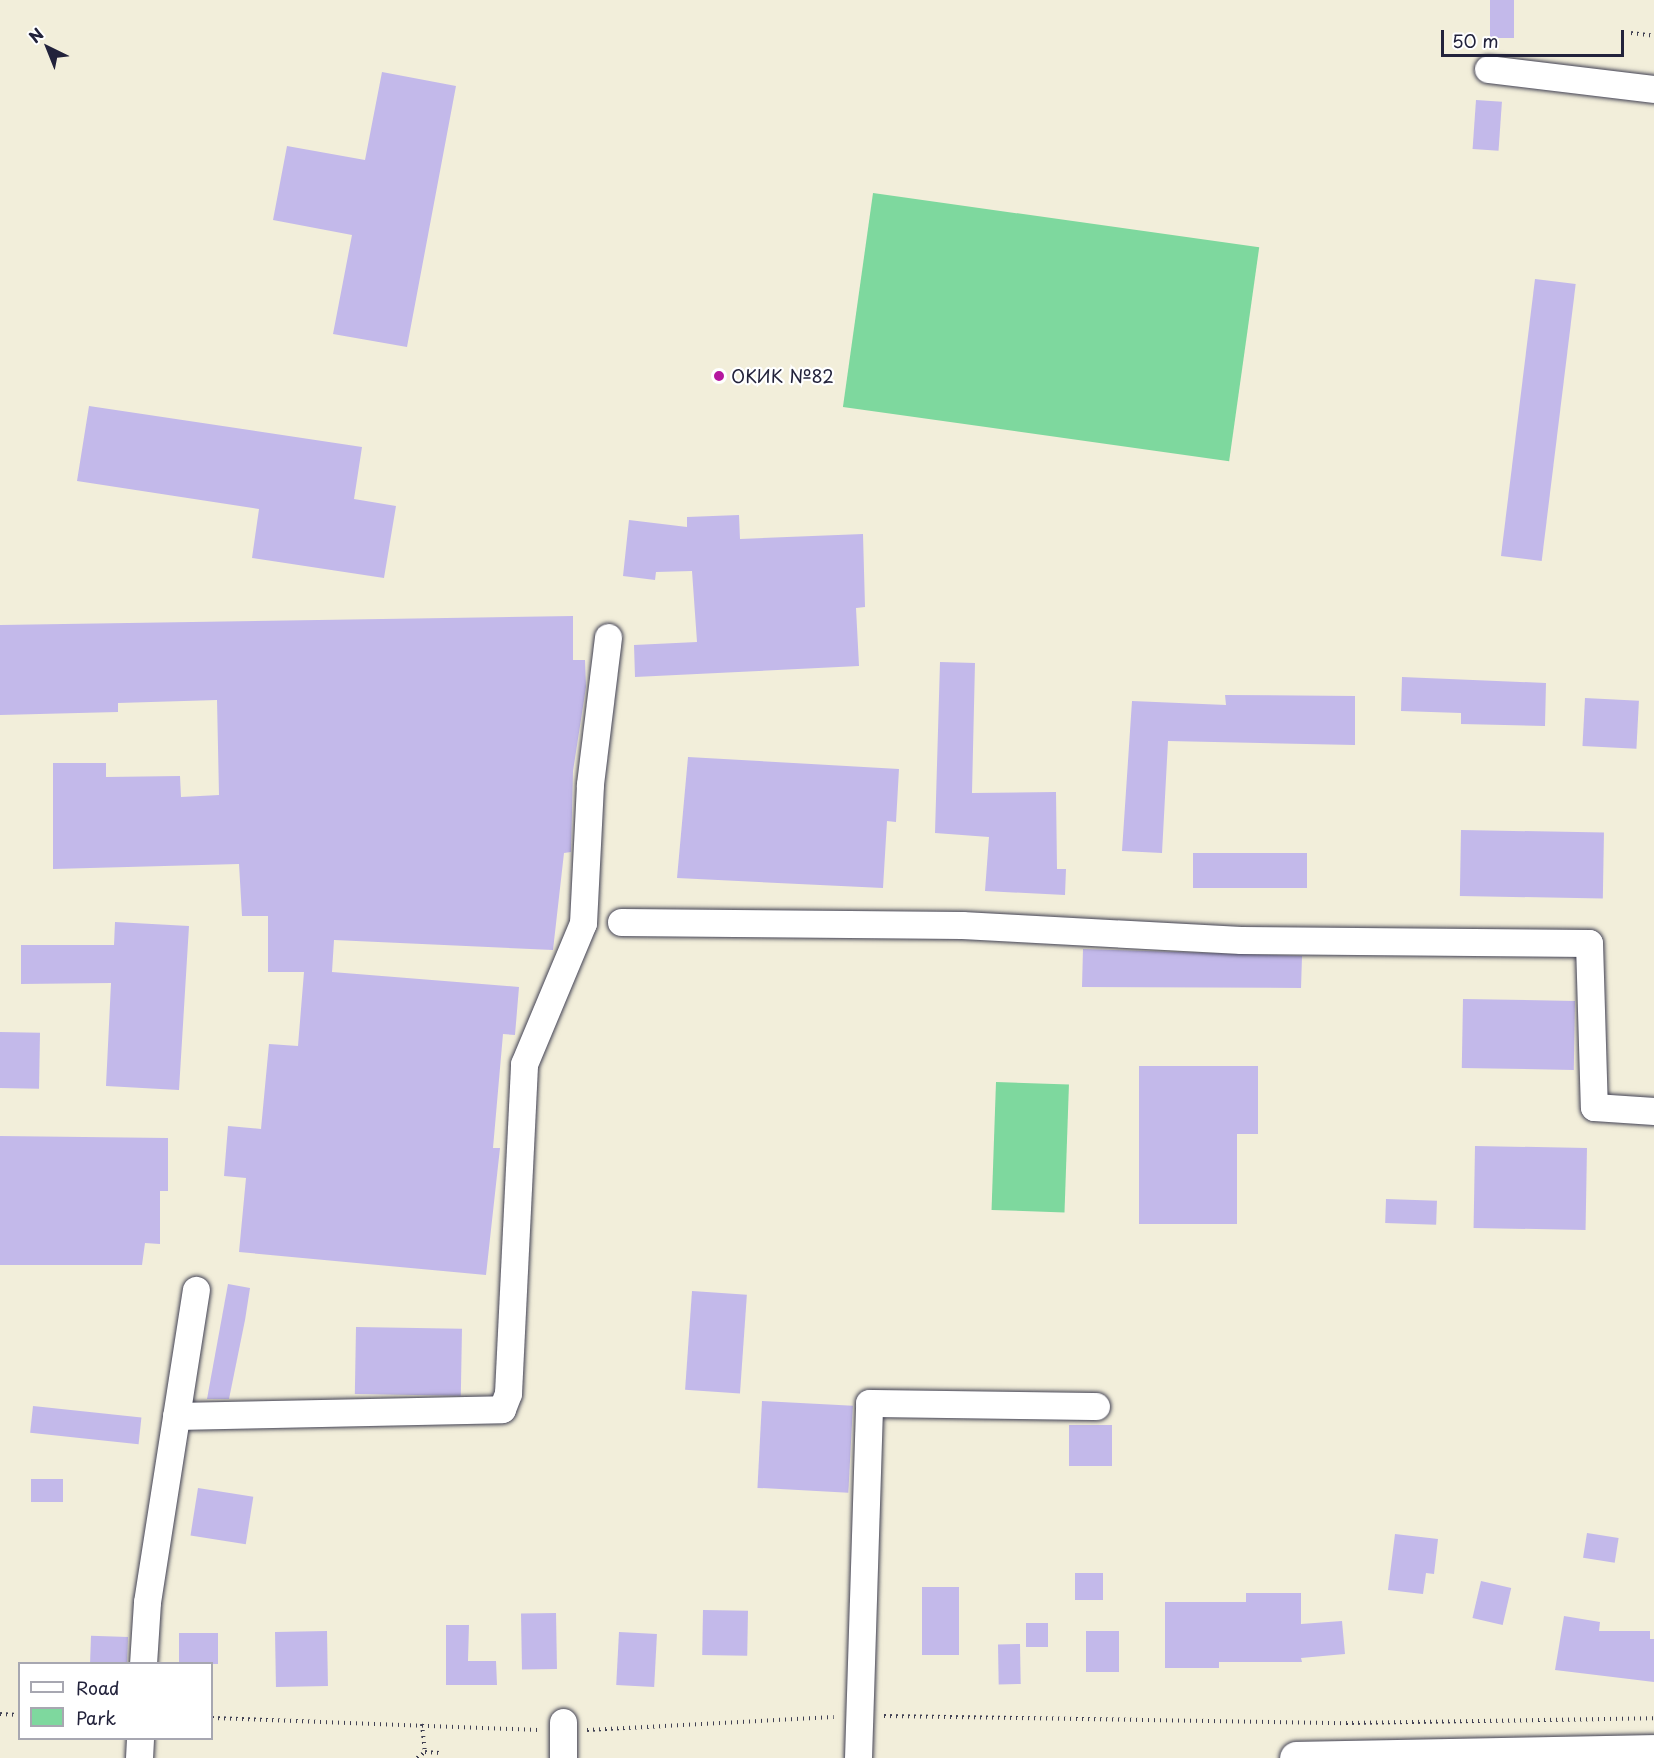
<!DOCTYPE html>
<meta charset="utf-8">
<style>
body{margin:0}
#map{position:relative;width:1654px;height:1758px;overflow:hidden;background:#f2eeda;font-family:"Playpen Sans",sans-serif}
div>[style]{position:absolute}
.green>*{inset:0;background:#7ed89e;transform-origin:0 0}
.building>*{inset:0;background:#c3b9ea;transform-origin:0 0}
.path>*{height:4px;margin-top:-2px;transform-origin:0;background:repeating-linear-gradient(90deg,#414153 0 1.5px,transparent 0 6px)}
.roads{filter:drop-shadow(0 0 2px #414153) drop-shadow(0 0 2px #414153)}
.minor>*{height:27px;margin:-13.5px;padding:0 13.5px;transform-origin:13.5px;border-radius:13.5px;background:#fff}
.major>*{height:33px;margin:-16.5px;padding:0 16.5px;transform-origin:16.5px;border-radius:16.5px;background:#fff}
.dots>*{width:16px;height:16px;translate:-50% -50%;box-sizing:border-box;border:3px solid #fff;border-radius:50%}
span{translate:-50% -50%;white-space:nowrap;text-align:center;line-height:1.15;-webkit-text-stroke:4.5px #fff;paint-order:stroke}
.poi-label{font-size:18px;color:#22223b}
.left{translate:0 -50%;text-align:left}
.legend{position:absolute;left:18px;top:1662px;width:195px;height:78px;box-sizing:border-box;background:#fff;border:2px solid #a7a7b1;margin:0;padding:8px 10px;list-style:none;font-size:18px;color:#22223b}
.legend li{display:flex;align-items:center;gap:12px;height:30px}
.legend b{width:30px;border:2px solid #a7a7b1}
.north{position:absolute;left:18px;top:18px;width:60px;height:60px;-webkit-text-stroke:4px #fff;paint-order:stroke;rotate:317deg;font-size:16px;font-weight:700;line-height:24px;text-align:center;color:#22223b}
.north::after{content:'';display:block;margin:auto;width:21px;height:27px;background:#22223b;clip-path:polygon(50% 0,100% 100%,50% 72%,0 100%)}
.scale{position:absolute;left:1441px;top:30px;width:183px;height:27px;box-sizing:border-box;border:3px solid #22223b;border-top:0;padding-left:8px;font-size:18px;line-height:21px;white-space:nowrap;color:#22223b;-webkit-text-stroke:4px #fff;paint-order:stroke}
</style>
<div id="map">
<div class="green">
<i style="left:873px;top:193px;width:390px;height:216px;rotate:8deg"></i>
<i style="left:996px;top:1082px;width:73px;height:128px;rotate:2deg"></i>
</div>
<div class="building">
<i style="left:1490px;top:0;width:24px;height:38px"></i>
<i style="clip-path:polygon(382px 72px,456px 86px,407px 347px,333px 334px,352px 235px,273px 220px,287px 146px,365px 160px)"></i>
<i style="left:1476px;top:100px;width:26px;height:49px;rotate:4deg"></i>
<i style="left:1535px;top:279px;width:41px;height:279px;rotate:7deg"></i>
<i style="clip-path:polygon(89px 406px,362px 447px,354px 499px,396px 506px,384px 578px,252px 558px,259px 509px,77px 481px)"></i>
<i style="clip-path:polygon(739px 515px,740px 539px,863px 534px,865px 607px,856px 608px,859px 666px,635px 677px,634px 645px,697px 642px,692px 571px,656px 572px,655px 580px,623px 576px,629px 520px,687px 527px,687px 517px)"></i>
<i style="clip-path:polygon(573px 616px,573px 660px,585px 660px,586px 687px,573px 771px,571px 852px,564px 853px,553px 950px,334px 940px,332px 972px,519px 987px,515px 1035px,503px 1034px,493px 1148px,500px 1148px,486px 1275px,239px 1252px,246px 1178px,224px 1176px,228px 1126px,261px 1129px,269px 1044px,298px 1046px,304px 972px,268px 972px,268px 916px,242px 916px,239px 864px,53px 869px,53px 763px,106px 763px,106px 777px,180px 776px,181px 797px,219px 795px,217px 700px,118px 703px,118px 712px,0 715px,0 625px)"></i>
<i style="clip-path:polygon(940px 662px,975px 663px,972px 793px,1056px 792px,1057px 869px,1066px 869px,1065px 895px,985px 891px,989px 837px,935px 833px)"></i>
<i style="clip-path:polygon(1402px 677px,1546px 683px,1545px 726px,1461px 724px,1461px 713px,1401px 711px)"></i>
<i style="clip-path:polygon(1225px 695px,1355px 696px,1355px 745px,1168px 741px,1162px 853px,1122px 851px,1132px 701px,1226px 705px)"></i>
<i style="left:1585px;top:698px;width:54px;height:48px;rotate:3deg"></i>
<i style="clip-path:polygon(688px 757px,899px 769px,896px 822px,887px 821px,883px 888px,677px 878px)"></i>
<i style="left:1461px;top:830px;width:143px;height:66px;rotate:1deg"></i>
<i style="left:1193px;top:853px;width:114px;height:35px"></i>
<i style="clip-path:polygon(115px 922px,189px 926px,179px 1090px,106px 1086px,111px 983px,21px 984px,21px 945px,114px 945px)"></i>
<i style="clip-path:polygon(1083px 949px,1302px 956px,1301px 988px,1082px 987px)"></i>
<i style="left:1463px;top:999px;width:112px;height:69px;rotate:1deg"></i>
<i style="left:0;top:1032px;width:40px;height:56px;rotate:1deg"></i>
<i style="clip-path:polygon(1139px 1066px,1258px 1066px,1258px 1134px,1237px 1134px,1237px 1224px,1139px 1224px)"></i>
<i style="clip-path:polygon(0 1136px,168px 1138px,168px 1191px,160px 1191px,160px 1244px,145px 1243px,142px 1265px,0 1265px)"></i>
<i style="left:1475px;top:1146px;width:112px;height:82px;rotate:1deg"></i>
<i style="left:1386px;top:1199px;width:51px;height:24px;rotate:2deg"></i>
<i style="clip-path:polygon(228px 1284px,250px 1288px,245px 1320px,229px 1399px,207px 1399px)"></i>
<i style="left:692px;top:1291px;width:55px;height:99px;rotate:4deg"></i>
<i style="left:356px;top:1327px;width:106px;height:67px;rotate:1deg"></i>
<i style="left:762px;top:1401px;width:91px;height:87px;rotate:3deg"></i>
<i style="left:33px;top:1406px;width:109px;height:27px;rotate:6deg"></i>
<i style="left:1069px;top:1425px;width:43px;height:41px"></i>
<i style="left:63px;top:1479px;width:23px;height:32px;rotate:90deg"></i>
<i style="left:198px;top:1488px;width:56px;height:48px;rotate:9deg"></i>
<i style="left:1587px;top:1533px;width:32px;height:25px;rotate:9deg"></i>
<i style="clip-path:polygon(1395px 1534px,1438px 1539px,1434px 1574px,1426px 1573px,1423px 1594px,1388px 1590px)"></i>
<i style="left:1075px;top:1573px;width:28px;height:27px"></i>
<i style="left:1481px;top:1581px;width:31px;height:38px;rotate:13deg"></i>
<i style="left:922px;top:1587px;width:37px;height:68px"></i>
<i style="clip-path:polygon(1246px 1593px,1301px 1593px,1301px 1624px,1342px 1621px,1345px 1654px,1301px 1658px,1302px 1662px,1219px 1662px,1219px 1668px,1165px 1668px,1165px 1602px,1246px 1602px)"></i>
<i style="left:703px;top:1610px;width:45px;height:45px;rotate:1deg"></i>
<i style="left:556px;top:1613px;width:56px;height:35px;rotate:89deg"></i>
<i style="clip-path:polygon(1564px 1616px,1600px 1622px,1599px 1631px,1650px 1631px,1650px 1639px,1654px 1639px,1654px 1682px,1555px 1670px)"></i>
<i style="left:1048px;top:1623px;width:24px;height:22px;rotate:90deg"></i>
<i style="clip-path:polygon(446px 1625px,469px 1625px,468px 1661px,496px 1661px,497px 1685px,446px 1685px)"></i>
<i style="left:327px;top:1631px;width:55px;height:52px;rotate:89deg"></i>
<i style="left:1086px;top:1631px;width:33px;height:41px"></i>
<i style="left:619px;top:1632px;width:38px;height:53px;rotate:3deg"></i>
<i style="left:179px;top:1633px;width:39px;height:31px"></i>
<i style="left:128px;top:1637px;width:27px;height:37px;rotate:92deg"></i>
<i style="left:1020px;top:1644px;width:40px;height:22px;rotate:89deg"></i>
</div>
<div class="path">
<i style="left:1631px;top:33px;width:23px;rotate:7deg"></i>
<i style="left:0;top:1714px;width:20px;rotate:3deg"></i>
<i style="left:884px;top:1716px;width:462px;rotate:0.9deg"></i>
<i style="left:1346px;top:1723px;width:308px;rotate:-0.9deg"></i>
<i style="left:212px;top:1718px;width:326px;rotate:2.1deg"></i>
<i style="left:422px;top:1724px;width:28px;rotate:84deg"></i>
<i style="left:587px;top:1730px;width:247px;rotate:-3deg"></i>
<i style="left:417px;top:1758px;width:10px;rotate:-37deg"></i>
<i style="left:425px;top:1752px;width:15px;rotate:4deg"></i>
</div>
<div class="roads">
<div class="minor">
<i style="left:1488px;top:69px;width:167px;rotate:6.9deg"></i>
<i style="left:621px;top:922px;width:341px;rotate:0.5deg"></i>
<i style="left:962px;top:925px;width:279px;rotate:3.1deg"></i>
<i style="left:1241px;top:940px;width:348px;rotate:0.5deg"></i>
<i style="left:1589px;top:943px;width:164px;rotate:88.3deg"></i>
<i style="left:1594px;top:1107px;width:60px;rotate:3.8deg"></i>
<i style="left:176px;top:1416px;width:326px;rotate:-1.2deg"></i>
<i style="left:502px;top:1409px;width:17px;rotate:-69deg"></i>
<i style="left:508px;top:1393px;width:329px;rotate:-87.2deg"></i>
<i style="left:524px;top:1064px;width:153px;rotate:-67.3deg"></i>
<i style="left:583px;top:923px;width:139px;rotate:-87.1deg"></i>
<i style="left:590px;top:784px;width:148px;rotate:-83deg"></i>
<i style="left:143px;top:1664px;width:62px;rotate:-86.3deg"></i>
<i style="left:147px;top:1602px;width:316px;rotate:-81.1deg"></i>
<i style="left:139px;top:1758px;width:20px;rotate:-87deg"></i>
<i style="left:563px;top:1758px;width:36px;rotate:-90deg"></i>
<i style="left:858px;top:1758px;width:355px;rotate:-88.2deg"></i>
<i style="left:869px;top:1403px;width:227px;rotate:0.8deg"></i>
</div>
<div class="major">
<i style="left:1296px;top:1758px;width:358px;rotate:-1.1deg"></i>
</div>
</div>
<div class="dots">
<i style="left:719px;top:376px;background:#b5179e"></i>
</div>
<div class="poi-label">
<span class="left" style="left:731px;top:376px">ОКИК №82</span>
</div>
<ul class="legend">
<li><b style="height:8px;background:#fff"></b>Road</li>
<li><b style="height:16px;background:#7ed89e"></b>Park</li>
</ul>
<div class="north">N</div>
<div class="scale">50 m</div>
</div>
